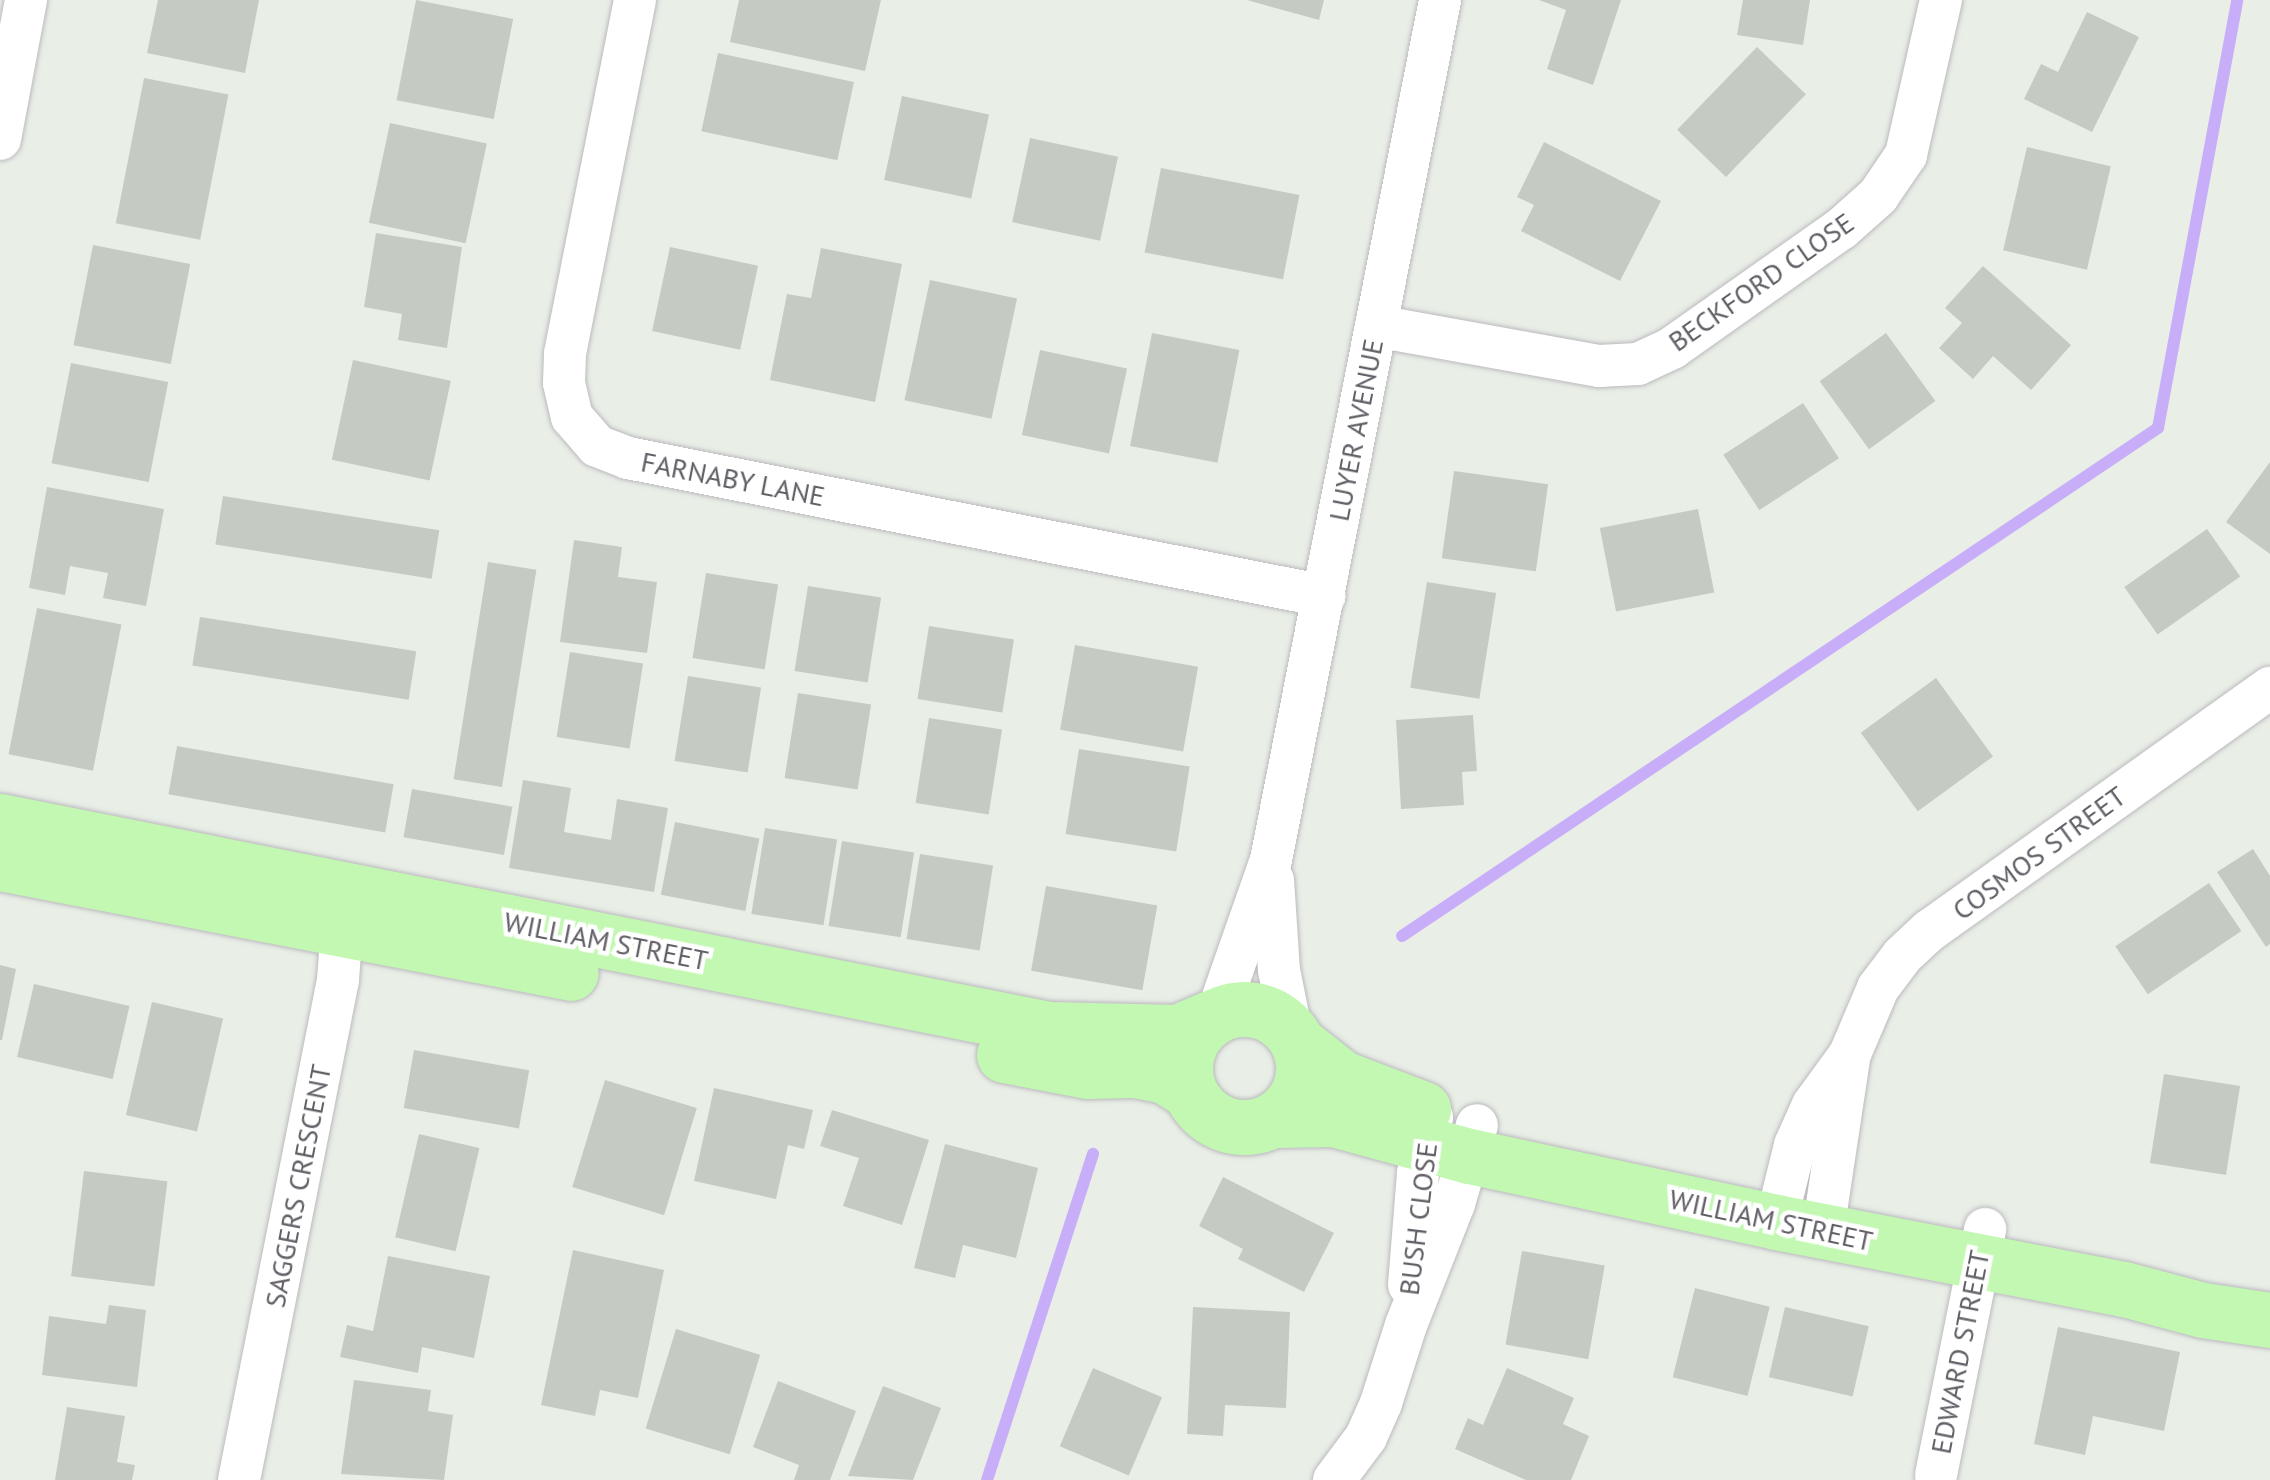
<!DOCTYPE html>
<style>
body{margin:0}
#map{position:relative;width:2270px;height:1480px;overflow:hidden;background:#e9efe7;font-family:"PT Sans",sans-serif}
div>[style]{position:absolute}
.stream>*{height:12px;margin:-6px;padding:0 6px;transform-origin:6px;border-radius:6px;background:#c8aef8}
.building>*{inset:0;background:#c5cbc3;transform-origin:0 0}
.roads{filter:drop-shadow(0 0 2px #bcb9bf) drop-shadow(0 0 2px #bcb9bf)}
.minor>*{height:42px;margin:-21px;padding:0 21px;transform-origin:21px;border-radius:21px;background:#fff}
.major>*{height:55px;margin:-27.5px;padding:0 27.5px;transform-origin:27.5px;border-radius:27.5px;background:#c3f8b2}
.major>.ring{margin:-27.5px;padding:0;box-sizing:content-box;background:none;border:55px solid #c3f8b2;border-radius:50%}
span{translate:-50% -50%;white-space:nowrap;text-align:center;line-height:1.15;-webkit-text-stroke:9px #fff;paint-order:stroke}
.street-label{font-size:28px;color:#625e66}
</style>
<div id="map">
<div class="stream">
<i style="left:1402px;top:936px;width:911px;rotate:-33.9deg"></i>
<i style="left:2158px;top:428px;width:435px;rotate:-79.5deg"></i>
<i style="left:987px;top:1480px;width:343px;rotate:-72deg"></i>
</div>
<div class="building">
<i style="clip-path:polygon(158px 0,259px 0,245px 73px,147px 53px)"></i>
<i style="left:416px;top:0;width:99px;height:102px;rotate:11deg"></i>
<i style="clip-path:polygon(739px 0,881px 0,865px 71px,730px 42px)"></i>
<i style="clip-path:polygon(1247px 0,1324px 0,1319px 20px)"></i>
<i style="clip-path:polygon(1539px 0,1621px 0,1593px 85px,1547px 69px,1566px 10px)"></i>
<i style="clip-path:polygon(1743px 0,1810px 0,1803px 45px,1737px 35px)"></i>
<i style="clip-path:polygon(2087px 12px,2139px 37px,2092px 132px,2024px 99px,2041px 64px,2058px 72px)"></i>
<i style="left:1757px;top:47px;width:68px;height:115px;rotate:44deg"></i>
<i style="left:718px;top:53px;width:139px;height:80px;rotate:12deg"></i>
<i style="left:144px;top:78px;width:86px;height:148px;rotate:11deg"></i>
<i style="left:902px;top:96px;width:89px;height:86px;rotate:12deg"></i>
<i style="left:390px;top:123px;width:99px;height:102px;rotate:12deg"></i>
<i style="left:1030px;top:138px;width:90px;height:86px;rotate:12deg"></i>
<i style="clip-path:polygon(1544px 142px,1661px 201px,1620px 281px,1521px 231px,1534px 205px,1517px 197px)"></i>
<i style="left:2027px;top:147px;width:86px;height:106px;rotate:13deg"></i>
<i style="left:1161px;top:168px;width:141px;height:86px;rotate:11deg"></i>
<i style="clip-path:polygon(376px 233px,462px 247px,447px 348px,398px 340px,402px 314px,364px 307px)"></i>
<i style="left:93px;top:245px;width:99px;height:102px;rotate:11deg"></i>
<i style="left:670px;top:247px;width:90px;height:86px;rotate:12deg"></i>
<i style="clip-path:polygon(821px 248px,902px 264px,875px 402px,770px 380px,787px 294px,811px 298px)"></i>
<i style="clip-path:polygon(1983px 266px,2071px 345px,2031px 390px,1993px 356px,1973px 379px,1939px 348px,1962px 323px,1945px 308px)"></i>
<i style="left:930px;top:280px;width:89px;height:123px;rotate:12deg"></i>
<i style="left:1152px;top:333px;width:89px;height:115px;rotate:11deg"></i>
<i style="left:1886px;top:333px;width:84px;height:82px;rotate:54deg"></i>
<i style="left:1040px;top:350px;width:89px;height:87px;rotate:12deg"></i>
<i style="left:353px;top:360px;width:100px;height:102px;rotate:12deg"></i>
<i style="left:71px;top:363px;width:99px;height:102px;rotate:11deg"></i>
<i style="left:1803px;top:403px;width:66px;height:95px;rotate:57deg"></i>
<i style="clip-path:polygon(2270px 462px,2270px 554px,2226px 522px)"></i>
<i style="left:1454px;top:471px;width:95px;height:88px;rotate:8deg"></i>
<i style="clip-path:polygon(47px 487px,164px 509px,146px 606px,103px 598px,108px 573px,70px 566px,65px 595px,29px 588px)"></i>
<i style="left:223px;top:496px;width:219px;height:49px;rotate:9deg"></i>
<i style="left:1698px;top:509px;width:85px;height:100px;rotate:79deg"></i>
<i style="left:2207px;top:529px;width:58px;height:101px;rotate:55deg"></i>
<i style="clip-path:polygon(574px 540px,622px 547px,618px 577px,657px 582px,647px 653px,560px 642px)"></i>
<i style="left:488px;top:562px;width:49px;height:220px;rotate:9deg"></i>
<i style="left:706px;top:573px;width:73px;height:86px;rotate:9deg"></i>
<i style="left:1427px;top:582px;width:70px;height:107px;rotate:9deg"></i>
<i style="left:808px;top:586px;width:74px;height:86px;rotate:9deg"></i>
<i style="left:37px;top:608px;width:86px;height:149px;rotate:11deg"></i>
<i style="left:200px;top:617px;width:219px;height:49px;rotate:9deg"></i>
<i style="left:929px;top:626px;width:86px;height:74px;rotate:9deg"></i>
<i style="left:1075px;top:645px;width:125px;height:86px;rotate:10deg"></i>
<i style="left:570px;top:652px;width:74px;height:86px;rotate:9deg"></i>
<i style="left:688px;top:676px;width:74px;height:86px;rotate:9deg"></i>
<i style="left:1936px;top:678px;width:97px;height:93px;rotate:54deg"></i>
<i style="left:798px;top:693px;width:74px;height:86px;rotate:9deg"></i>
<i style="clip-path:polygon(1473px 715px,1477px 771px,1462px 772px,1464px 805px,1401px 809px,1396px 720px)"></i>
<i style="left:929px;top:718px;width:74px;height:86px;rotate:9deg"></i>
<i style="left:177px;top:746px;width:220px;height:49px;rotate:10deg"></i>
<i style="left:1079px;top:749px;width:112px;height:86px;rotate:9deg"></i>
<i style="clip-path:polygon(523px 780px,571px 788px,564px 832px,611px 840px,617px 799px,668px 808px,654px 892px,509px 868px)"></i>
<i style="left:412px;top:789px;width:102px;height:49px;rotate:10deg"></i>
<i style="left:675px;top:822px;width:86px;height:74px;rotate:11deg"></i>
<i style="left:765px;top:828px;width:73px;height:87px;rotate:9deg"></i>
<i style="left:842px;top:841px;width:73px;height:86px;rotate:9deg"></i>
<i style="clip-path:polygon(2253px 849px,2270px 876px,2270px 944px,2266px 947px,2217px 872px)"></i>
<i style="left:920px;top:854px;width:74px;height:86px;rotate:9deg"></i>
<i style="left:2209px;top:883px;width:58px;height:113px;rotate:56deg"></i>
<i style="left:1046px;top:886px;width:113px;height:86px;rotate:10deg"></i>
<i style="clip-path:polygon(0 965px,16px 969px,2px 1040px,0 1040px)"></i>
<i style="left:34px;top:984px;width:98px;height:75px;rotate:13deg"></i>
<i style="left:152px;top:1002px;width:73px;height:116px;rotate:13deg"></i>
<i style="left:414px;top:1050px;width:117px;height:59px;rotate:10deg"></i>
<i style="left:2164px;top:1074px;width:77px;height:90px;rotate:9deg"></i>
<i style="left:605px;top:1080px;width:96px;height:112px;rotate:17deg"></i>
<i style="clip-path:polygon(714px 1088px,813px 1110px,804px 1149px,788px 1145px,776px 1199px,694px 1181px)"></i>
<i style="clip-path:polygon(832px 1110px,929px 1140px,902px 1225px,843px 1206px,859px 1158px,820px 1146px)"></i>
<i style="left:419px;top:1134px;width:62px;height:106px;rotate:13deg"></i>
<i style="clip-path:polygon(945px 1144px,1038px 1168px,1016px 1258px,963px 1245px,955px 1278px,914px 1268px)"></i>
<i style="left:84px;top:1171px;width:84px;height:106px;rotate:7deg"></i>
<i style="clip-path:polygon(1223px 1177px,1334px 1233px,1304px 1292px,1238px 1259px,1243px 1249px,1199px 1226px)"></i>
<i style="clip-path:polygon(573px 1250px,664px 1270px,638px 1398px,600px 1390px,595px 1416px,541px 1405px)"></i>
<i style="left:1522px;top:1251px;width:84px;height:95px;rotate:10deg"></i>
<i style="clip-path:polygon(388px 1256px,490px 1276px,474px 1358px,422px 1347px,418px 1373px,340px 1357px,347px 1325px,373px 1331px)"></i>
<i style="left:1695px;top:1288px;width:77px;height:92px;rotate:14deg"></i>
<i style="clip-path:polygon(109px 1305px,146px 1310px,137px 1387px,42px 1375px,49px 1316px,106px 1324px)"></i>
<i style="clip-path:polygon(1193px 1307px,1290px 1312px,1286px 1408px,1225px 1405px,1223px 1436px,1187px 1434px)"></i>
<i style="left:1785px;top:1307px;width:86px;height:72px;rotate:13deg"></i>
<i style="clip-path:polygon(2058px 1327px,2180px 1352px,2164px 1431px,2093px 1416px,2085px 1455px,2034px 1444px)"></i>
<i style="left:676px;top:1329px;width:88px;height:104px;rotate:17deg"></i>
<i style="left:1093px;top:1368px;width:75px;height:85px;rotate:23deg"></i>
<i style="clip-path:polygon(1507px 1368px,1574px 1398px,1563px 1424px,1589px 1436px,1571px 1480px,1526px 1480px,1455px 1449px,1468px 1418px,1483px 1425px)"></i>
<i style="clip-path:polygon(354px 1380px,431px 1390px,428px 1411px,453px 1415px,444px 1480px,341px 1474px)"></i>
<i style="clip-path:polygon(778px 1381px,856px 1411px,830px 1480px,794px 1480px,799px 1465px,753px 1447px)"></i>
<i style="clip-path:polygon(883px 1386px,941px 1408px,913px 1480px,848px 1476px)"></i>
<i style="clip-path:polygon(67px 1407px,125px 1416px,117px 1462px,135px 1465px,132px 1480px,55px 1480px)"></i>
</div>
<div class="roads">
<div class="minor">
<i style="left:635px;top:0;width:361px;rotate:101.2deg"></i>
<i style="left:565px;top:354px;width:29px;rotate:92deg"></i>
<i style="left:564px;top:383px;width:35px;rotate:77deg"></i>
<i style="left:572px;top:417px;width:38px;rotate:49deg"></i>
<i style="left:597px;top:446px;width:33px;rotate:21deg"></i>
<i style="left:628px;top:458px;width:710px;rotate:11.21deg"></i>
<i style="left:0;top:139px;width:141px;rotate:-79.4deg"></i>
<i style="left:1376px;top:326px;width:227px;rotate:10.2deg"></i>
<i style="left:1599px;top:366px;width:39px;rotate:-3deg"></i>
<i style="left:1638px;top:364px;width:38px;rotate:-25deg"></i>
<i style="left:1672px;top:348px;width:207px;rotate:-35.2deg"></i>
<i style="left:1841px;top:229px;width:50px;rotate:-41.7deg"></i>
<i style="left:1878px;top:196px;width:50px;rotate:-55.7deg"></i>
<i style="left:1906px;top:155px;width:159px;rotate:-77.3deg"></i>
<i style="left:1273px;top:880px;width:90px;rotate:86.2deg"></i>
<i style="left:1279px;top:970px;width:61px;rotate:78.7deg"></i>
<i style="left:1217px;top:1014px;width:163px;rotate:-70.7deg"></i>
<i style="left:1271px;top:860px;width:876px;rotate:-78.88deg"></i>
<i style="left:1776px;top:1222px;width:79px;rotate:-76.1deg"></i>
<i style="left:1795px;top:1145px;width:44px;rotate:-65.8deg"></i>
<i style="left:1813px;top:1105px;width:63px;rotate:-54deg"></i>
<i style="left:1850px;top:1054px;width:72px;rotate:-67deg"></i>
<i style="left:1878px;top:988px;width:40px;rotate:-53deg"></i>
<i style="left:1902px;top:956px;width:37px;rotate:-43deg"></i>
<i style="left:1929px;top:931px;width:419px;rotate:-35.5deg"></i>
<i style="left:1823px;top:1231px;width:174px;rotate:-81.4deg"></i>
<i style="left:1409px;top:1285px;width:112px;rotate:-85.4deg"></i>
<i style="left:1418px;top:1173px;width:57px;rotate:-75.7deg"></i>
<i style="left:1936px;top:1475px;width:251px;rotate:-78.7deg"></i>
<i style="left:239px;top:1480px;width:510px;rotate:-78.8deg"></i>
<i style="left:338px;top:980px;width:79px;rotate:-85.7deg"></i>
<i style="left:1334px;top:1480px;width:54px;rotate:-53.3deg"></i>
<i style="left:1366px;top:1437px;width:37px;rotate:-66deg"></i>
<i style="left:1381px;top:1403px;width:82px;rotate:-72.2deg"></i>
<i style="left:1406px;top:1325px;width:130px;rotate:-68.4deg"></i>
<i style="left:1454px;top:1204px;width:82px;rotate:-73.8deg"></i>
</div>
<div class="major">
<i style="left:0;top:821px;width:1069px;rotate:11.22deg"></i>
<i style="left:1049px;top:1029px;width:128px;rotate:1.3deg"></i>
<i style="left:1177px;top:1032px;width:39px;rotate:-23deg"></i>
<i style="left:0;top:863px;width:581px;rotate:10.9deg"></i>
<i class="ring" style="left:1185px;top:1009px;width:63px;height:63px"></i>
<i style="left:1299px;top:1044px;width:55px;rotate:38.3deg"></i>
<i style="left:1342px;top:1078px;width:87px;rotate:20.9deg"></i>
<i style="left:1004px;top:1055px;width:85px;rotate:10.9deg"></i>
<i style="left:1087px;top:1071px;width:48px;rotate:-1.2deg"></i>
<i style="left:1135px;top:1070px;width:31px;rotate:11deg"></i>
<i style="left:1165px;top:1076px;width:28px;rotate:32deg"></i>
<i style="left:1275px;top:1120px;width:58px;rotate:-1deg"></i>
<i style="left:1333px;top:1119px;width:141px;rotate:15.2deg"></i>
<i style="left:1469px;top:1156px;width:314px;rotate:12.1deg"></i>
<i style="left:1776px;top:1222px;width:354px;rotate:10.9deg"></i>
<i style="left:2124px;top:1289px;width:82px;rotate:14.9deg"></i>
<i style="left:2203px;top:1310px;width:68px;rotate:8.5deg"></i>
</div>
</div>
<div class="street-label">
<span style="left:1761px;top:282px;rotate:-35deg">BECKFORD CLOSE</span>
<span style="left:1356px;top:430px;rotate:-79deg">LUYER AVENUE</span>
<span style="left:733px;top:479px;rotate:11deg">FARNABY LANE</span>
<span style="left:2039px;top:853px;rotate:-36deg">COSMOS STREET</span>
<span style="left:606px;top:941px;rotate:11deg">WILLIAM STREET</span>
<span style="left:298px;top:1186px;rotate:-79deg">SAGGERS CRESCENT</span>
<span style="left:1418px;top:1219px;rotate:-83deg">BUSH CLOSE</span>
<span style="left:1771px;top:1220px;rotate:12deg">WILLIAM STREET</span>
<span style="left:1960px;top:1352px;rotate:-79deg">EDWARD STREET</span>
</div>
</div>
